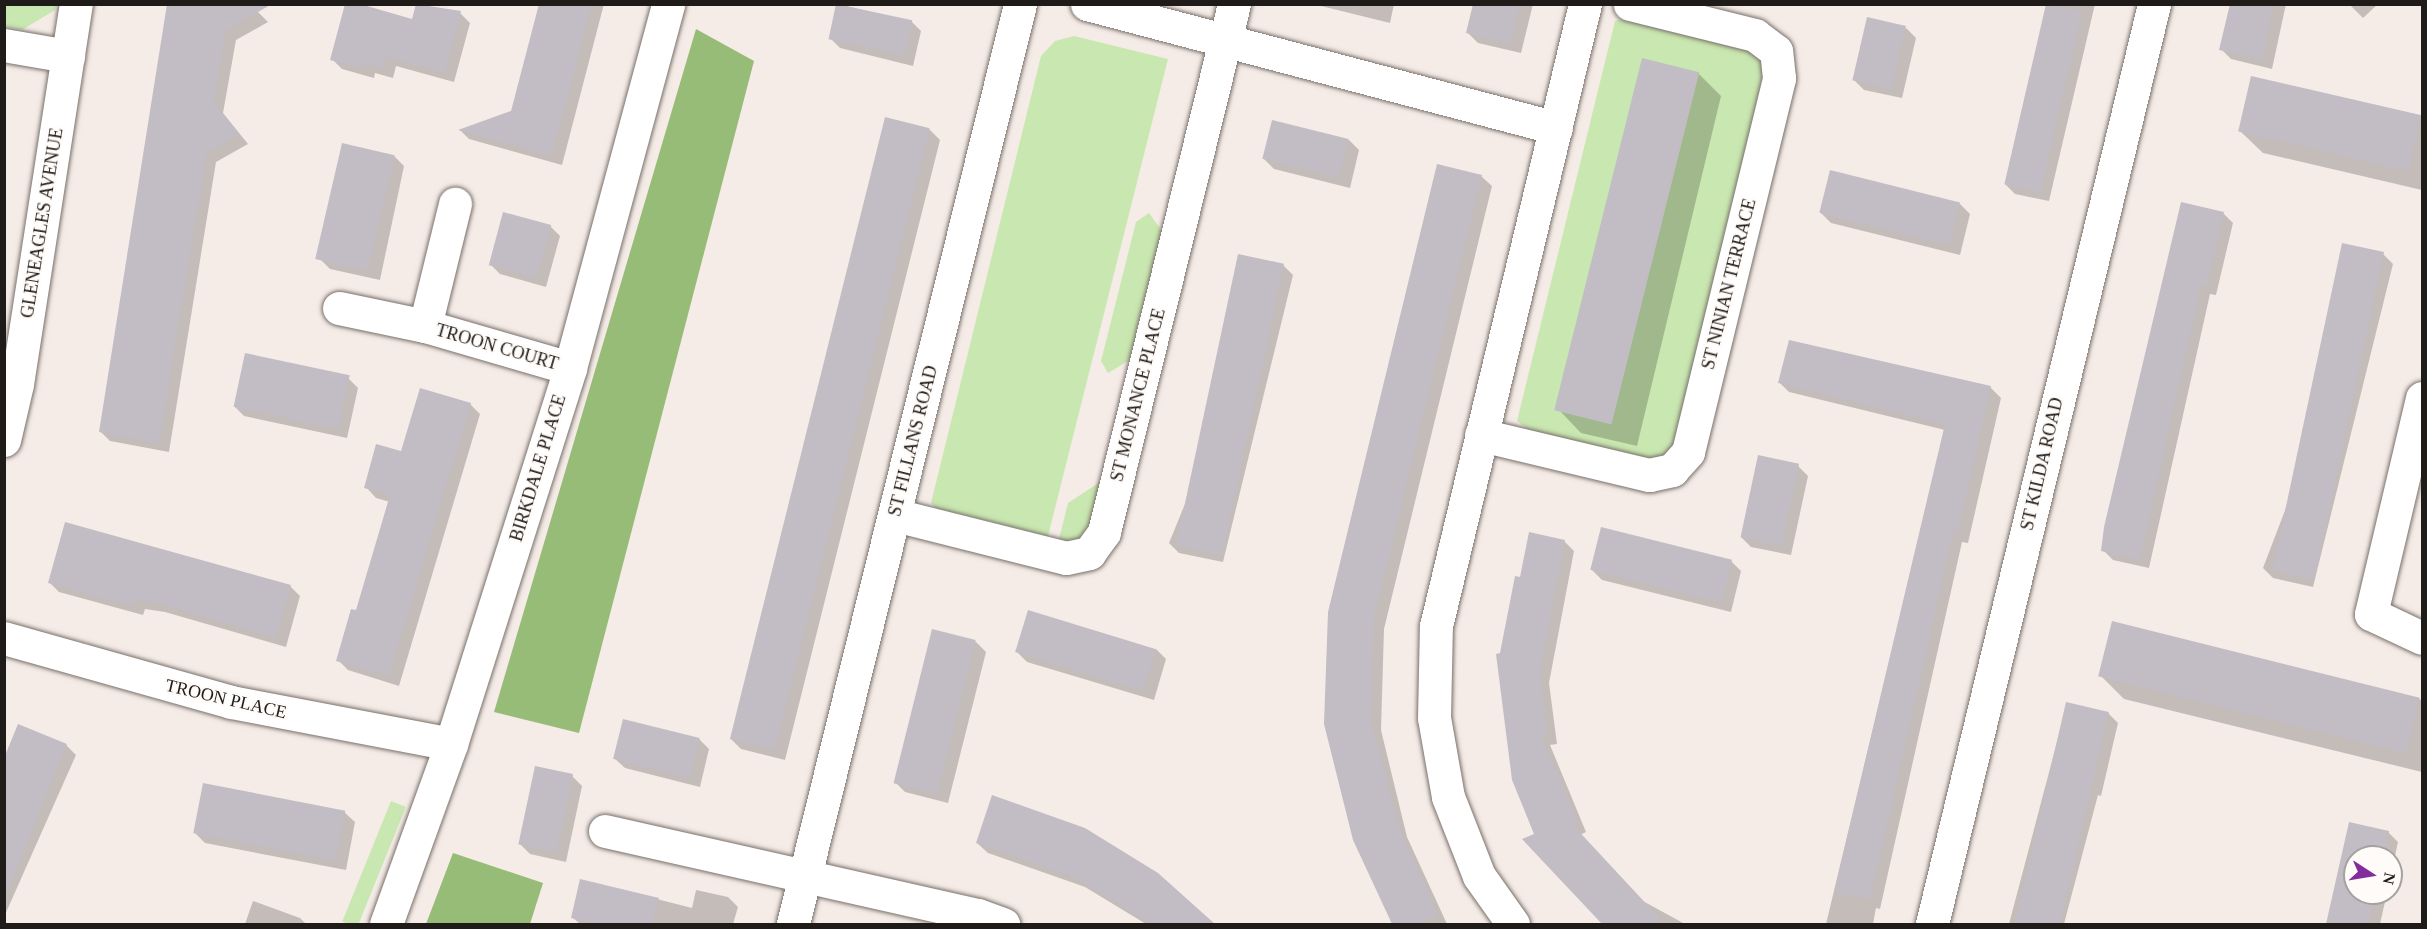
<!DOCTYPE html>
<style>
body{margin:0}
#map{position:relative;width:2427px;height:929px;overflow:hidden;background:#f6ece7;font-family:"Times New Roman",serif}
div>[style]{position:absolute}
.green>*{inset:0;background:#c9e7b0;transform-origin:0 0}
.forest>*{inset:0;background:#97bc77}
.shadow>*{inset:0;background:#0003}
.building>*{inset:0;background:#c2bdc4;transform-origin:0 0}
.roads{filter:drop-shadow(0 0 2px #78706b) drop-shadow(0 0 2px #78706b)}
.minor>*{height:33px;margin:-16.5px;padding:0 16.5px;transform-origin:16.5px;border-radius:16.5px;background:#fff}
span{translate:-50% -50%;white-space:nowrap;text-align:center;line-height:1.15;-webkit-text-stroke:4.5px #fffbf9;paint-order:stroke}
.street-label{font-size:18px;color:#1e1b19}
.frame{position:absolute;inset:0;border:6px solid #1e1b19;pointer-events:none}
.north{position:absolute;left:2343px;top:845px;width:60px;height:60px;box-sizing:border-box;background:#fffbf9;border:2px solid #a5a19f;border-radius:50%;rotate:102deg;font-size:16px;font-weight:700;line-height:24px;text-align:center;color:#1e1b19}
.north::after{content:'';display:block;margin:auto;width:21px;height:27px;background:#822d9b;clip-path:polygon(50% 0,100% 100%,50% 72%,0 100%)}
</style>
<div id="map">
<div class="green">
<i style="clip-path:polygon(4px 5px,5px 4px,56px 5px,55px 10px,22px 30px,5px 27px)"></i>
<i style="clip-path:polygon(1628px 17px,1753px 47px,1764px 60px,1766px 77px,1675px 448px,1665px 458px,1652px 461px,1536px 435px,1517px 421px,1615px 21px)"></i>
<i style="clip-path:polygon(1074px 36px,1168px 59px,1047px 540px,941px 513px,931px 503px,1041px 56px,1055px 41px)"></i>
<i style="clip-path:polygon(1149px 213px,1164px 234px,1133px 358px,1108px 373px,1101px 361px,1136px 222px)"></i>
<i style="clip-path:polygon(1103px 480px,1092px 528px,1080px 542px,1058px 543px,1068px 503px)"></i>
<i style="left:391px;top:801px;width:16px;height:130px;rotate:22deg"></i>
</div>
<div class="forest">
<i style="clip-path:polygon(696px 29px,754px 61px,579px 733px,494px 712px)"></i>
<i style="clip-path:polygon(453px 853px,543px 883px,530px 924px,426px 924px)"></i>
</div>
<div class="shadow">
<i style="clip-path:polygon(169px 4px,250px 4px,268px 22px,236px 40px,223px 113px,248px 144px,216px 162px,169px 452px,110px 441px,100px 431px)"></i>
<i style="clip-path:polygon(417px 4px,460px 13px,470px 23px,454px 82px,396px 66px,393px 78px,375px 73px,374px 78px,342px 69px,332px 59px,413px 21px)"></i>
<i style="clip-path:polygon(541px 4px,604px 4px,562px 165px,469px 139px,460px 130px,513px 113px)"></i>
<i style="clip-path:polygon(837px 4px,911px 21px,921px 31px,913px 66px,840px 48px,830px 38px)"></i>
<i style="clip-path:polygon(1313px 4px,1394px 4px,1390px 23px)"></i>
<i style="clip-path:polygon(1474px 4px,1533px 4px,1521px 53px,1478px 43px,1468px 33px)"></i>
<i style="clip-path:polygon(2047px 4px,2095px 4px,2049px 201px,2015px 194px,2005px 184px)"></i>
<i style="clip-path:polygon(2231px 4px,2286px 4px,2272px 69px,2231px 59px,2221px 49px)"></i>
<i style="clip-path:polygon(2349px 4px,2378px 4px,2363px 18px)"></i>
<i style="clip-path:polygon(1906px 28px,1916px 38px,1902px 98px,1864px 90px,1854px 80px)"></i>
<i style="clip-path:polygon(1698px 73px,1721px 96px,1637px 446px,1581px 433px,1559px 410px)"></i>
<i style="clip-path:polygon(2252px 77px,2422px 116px,2422px 190px,2263px 153px,2240px 131px)"></i>
<i style="clip-path:polygon(886px 119px,930px 130px,940px 140px,785px 760px,741px 749px,731px 739px)"></i>
<i style="clip-path:polygon(1349px 140px,1359px 150px,1350px 188px,1274px 169px,1264px 159px)"></i>
<i style="clip-path:polygon(394px 156px,404px 166px,380px 280px,330px 269px,320px 259px)"></i>
<i style="clip-path:polygon(1481px 176px,1492px 186px,1384px 629px,1381px 730px,1407px 837px,1447px 924px,1393px 924px,1355px 840px,1326px 724px)"></i>
<i style="clip-path:polygon(1960px 204px,1970px 214px,1960px 255px,1831px 223px,1821px 213px)"></i>
<i style="clip-path:polygon(2223px 213px,2233px 223px,2216px 295px,2210px 294px,2149px 568px,2113px 560px,2103px 550px)"></i>
<i style="clip-path:polygon(550px 226px,560px 236px,546px 287px,500px 274px,490px 264px)"></i>
<i style="clip-path:polygon(2383px 254px,2393px 264px,2313px 587px,2273px 578px,2263px 568px)"></i>
<i style="clip-path:polygon(1283px 265px,1293px 275px,1223px 562px,1179px 553px,1169px 543px)"></i>
<i style="clip-path:polygon(1790px 341px,1991px 388px,2001px 398px,1968px 543px,1962px 542px,1880px 909px,1876px 908px,1873px 924px,1826px 924px,1945px 430px,1789px 392px,1780px 383px)"></i>
<i style="clip-path:polygon(348px 378px,358px 388px,347px 438px,244px 416px,234px 406px)"></i>
<i style="clip-path:polygon(470px 404px,480px 414px,399px 686px,348px 670px,338px 660px,357px 612px,390px 502px,376px 498px,366px 487px)"></i>
<i style="clip-path:polygon(1798px 466px,1808px 476px,1791px 555px,1751px 547px,1741px 537px)"></i>
<i style="clip-path:polygon(1564px 541px,1574px 551px,1549px 683px,1557px 744px,1550px 745px,1586px 832px,1580px 835px,1641px 900px,1685px 924px,1603px 924px,1524px 839px,1536px 834px,1502px 654px,1521px 579px)"></i>
<i style="clip-path:polygon(1731px 561px,1741px 571px,1731px 612px,1602px 580px,1592px 570px)"></i>
<i style="clip-path:polygon(49px 582px,290px 586px,300px 596px,286px 647px,165px 612px,145px 609px,143px 615px,59px 592px)"></i>
<i style="clip-path:polygon(933px 631px,976px 642px,986px 652px,948px 803px,905px 792px,895px 782px)"></i>
<i style="clip-path:polygon(1156px 649px,1166px 659px,1154px 700px,1027px 662px,1017px 652px)"></i>
<i style="clip-path:polygon(2101px 676px,2419px 698px,2422px 702px,2422px 772px,2124px 699px)"></i>
<i style="clip-path:polygon(2067px 704px,2108px 713px,2118px 723px,2101px 796px,2098px 795px,2064px 924px,2009px 924px)"></i>
<i style="clip-path:polygon(699px 739px,709px 749px,700px 787px,625px 768px,614px 758px)"></i>
<i style="clip-path:polygon(66px 745px,76px 755px,4px 917px,4px 766px)"></i>
<i style="clip-path:polygon(572px 776px,582px 786px,566px 862px,530px 854px,520px 844px)"></i>
<i style="clip-path:polygon(344px 812px,355px 822px,346px 870px,205px 843px,195px 833px)"></i>
<i style="clip-path:polygon(2351px 823px,2388px 832px,2398px 842px,2391px 875px,2391px 857px,2355px 857px,2355px 893px,2387px 893px,2380px 924px,2328px 924px)"></i>
<i style="clip-path:polygon(977px 843px,1157px 875px,1212px 924px,1146px 924px,1085px 887px,988px 853px)"></i>
<i style="clip-path:polygon(582px 880px,692px 908px,696px 890px,728px 897px,738px 907px,733px 924px,580px 924px,572px 917px)"></i>
<i style="clip-path:polygon(253px 901px,300px 918px,306px 924px,245px 924px)"></i>
</div>
<div class="building">
<i style="clip-path:polygon(167px 4px,272px 4px,226px 30px,214px 102px,239px 134px,207px 152px,159px 443px,99px 432px)"></i>
<i style="clip-path:polygon(345px 4px,360px 4px,412px 19px,416px 4px,461px 11px,445px 73px,386px 57px,383px 69px,365px 64px,364px 69px,330px 60px)"></i>
<i style="clip-path:polygon(539px 4px,592px 4px,552px 156px,458px 130px,511px 111px)"></i>
<i style="left:836px;top:4px;width:78px;height:36px;rotate:12deg"></i>
<i style="clip-path:polygon(1473px 4px,1520px 4px,1511px 44px,1466px 33px)"></i>
<i style="left:2046px;top:4px;width:37px;height:185px;rotate:13deg"></i>
<i style="clip-path:polygon(2230px 4px,2274px 4px,2262px 60px,2219px 50px)"></i>
<i style="left:1867px;top:17px;width:40px;height:65px;rotate:13deg"></i>
<i style="left:1642px;top:58px;width:59px;height:363px;rotate:14deg"></i>
<i style="left:2251px;top:76px;width:175px;height:57px;rotate:13deg"></i>
<i style="left:885px;top:117px;width:46px;height:641px;rotate:14deg"></i>
<i style="left:1272px;top:120px;width:79px;height:40px;rotate:14deg"></i>
<i style="left:342px;top:143px;width:54px;height:119px;rotate:13deg"></i>
<i style="clip-path:polygon(1437px 164px,1482px 175px,1374px 618px,1371px 719px,1398px 825px,1438px 915px,1417px 924px,1392px 924px,1353px 840px,1324px 724px,1328px 612px)"></i>
<i style="left:1830px;top:170px;width:134px;height:44px;rotate:14deg"></i>
<i style="clip-path:polygon(2181px 202px,2224px 212px,2207px 286px,2201px 285px,2140px 560px,2101px 551px,2104px 527px)"></i>
<i style="left:503px;top:212px;width:50px;height:55px;rotate:15deg"></i>
<i style="left:2342px;top:243px;width:43px;height:335px;rotate:12deg"></i>
<i style="left:1238px;top:254px;width:47px;height:298px;rotate:12deg"></i>
<i style="clip-path:polygon(1789px 340px,1991px 386px,1958px 534px,1953px 533px,1870px 900px,1834px 892px,1945px 424px,1778px 383px)"></i>
<i style="left:245px;top:353px;width:107px;height:55px;rotate:12deg"></i>
<i style="clip-path:polygon(420px 388px,471px 403px,389px 676px,336px 661px,351px 609px,356px 610px,390px 495px,364px 488px,376px 444px,401px 451px)"></i>
<i style="left:1758px;top:455px;width:42px;height:84px;rotate:12deg"></i>
<i style="clip-path:polygon(65px 522px,291px 585px,276px 638px,154px 602px,135px 600px,133px 606px,48px 583px)"></i>
<i style="left:1601px;top:527px;width:135px;height:44px;rotate:14deg"></i>
<i style="clip-path:polygon(1529px 532px,1565px 540px,1540px 672px,1548px 735px,1541px 735px,1578px 822px,1572px 824px,1665px 924px,1602px 924px,1522px 839px,1534px 834px,1512px 780px,1496px 654px,1500px 653px,1515px 576px,1520px 577px)"></i>
<i style="left:1028px;top:610px;width:134px;height:44px;rotate:17deg"></i>
<i style="left:2112px;top:621px;width:317px;height:57px;rotate:14deg"></i>
<i style="left:932px;top:629px;width:45px;height:159px;rotate:14deg"></i>
<i style="left:2066px;top:702px;width:44px;height:230px;rotate:13deg"></i>
<i style="left:623px;top:719px;width:79px;height:41px;rotate:14deg"></i>
<i style="clip-path:polygon(18px 724px,67px 744px,6px 894px,4px 758px)"></i>
<i style="left:535px;top:766px;width:39px;height:80px;rotate:12deg"></i>
<i style="left:203px;top:783px;width:145px;height:51px;rotate:11deg"></i>
<i style="clip-path:polygon(992px 795px,1085px 828px,1158px 873px,1215px 924px,1150px 924px,1074px 877px,976px 843px)"></i>
<i style="clip-path:polygon(2349px 822px,2389px 831px,2384px 857px,2355px 857px,2355px 893px,2375px 893px,2368px 924px,2326px 924px)"></i>
<i style="clip-path:polygon(580px 879px,659px 898px,652px 924px,598px 924px,571px 918px)"></i>
</div>
<div class="roads">
<div class="minor">
<i style="left:1087px;top:4px;width:485px;rotate:14.8deg"></i>
<i style="left:4px;top:45px;width:65px;rotate:9.8deg"></i>
<i style="left:339px;top:308px;width:88px;rotate:11.8deg"></i>
<i style="left:425px;top:326px;width:151px;rotate:16.2deg"></i>
<i style="left:425px;top:326px;width:126px;rotate:-76.2deg"></i>
<i style="left:2422px;top:398px;width:222px;rotate:103.3deg"></i>
<i style="left:2371px;top:614px;width:56px;rotate:25.2deg"></i>
<i style="left:1481px;top:435px;width:173px;rotate:13.4deg"></i>
<i style="left:1649px;top:475px;width:24px;rotate:-12deg"></i>
<i style="left:1672px;top:470px;width:24px;rotate:-48deg"></i>
<i style="left:1688px;top:452px;width:385px;rotate:-76.3deg"></i>
<i style="left:1779px;top:78px;width:27px;rotate:-96deg"></i>
<i style="left:1776px;top:51px;width:26px;rotate:-143deg"></i>
<i style="left:1755px;top:35px;width:129px;rotate:-166.1deg"></i>
<i style="left:4px;top:440px;width:57px;rotate:-76.9deg"></i>
<i style="left:17px;top:384px;width:385px;rotate:-81.2deg"></i>
<i style="left:895px;top:515px;width:176px;rotate:14.1deg"></i>
<i style="left:1066px;top:558px;width:24px;rotate:-12deg"></i>
<i style="left:1089px;top:553px;width:26px;rotate:-54deg"></i>
<i style="left:1104px;top:532px;width:544px;rotate:-76.17deg"></i>
<i style="left:4px;top:638px;width:236px;rotate:15.7deg"></i>
<i style="left:231px;top:702px;width:224px;rotate:10.8deg"></i>
<i style="left:605px;top:831px;width:382px;rotate:12.7deg"></i>
<i style="left:978px;top:915px;width:27px;rotate:20deg"></i>
<i style="left:386px;top:924px;width:191px;rotate:-70.1deg"></i>
<i style="left:451px;top:744px;width:394px;rotate:-72.4deg"></i>
<i style="left:570px;top:368px;width:377px;rotate:-74.9deg"></i>
<i style="left:793px;top:924px;width:948px;rotate:-76.14deg"></i>
<i style="left:1513px;top:924px;width:59px;rotate:-125.3deg"></i>
<i style="left:1479px;top:876px;width:85px;rotate:-111.4deg"></i>
<i style="left:1448px;top:797px;width:80px;rotate:-100deg"></i>
<i style="left:1434px;top:718px;width:92px;rotate:-88.8deg"></i>
<i style="left:1436px;top:626px;width:640px;rotate:-76.53deg"></i>
<i style="left:1932px;top:924px;width:946px;rotate:-76.43deg"></i>
</div>
</div>
<div class="street-label">
<span style="left:42px;top:223px;rotate:-81deg">GLENEAGLES AVENUE</span>
<span style="left:1729px;top:284px;rotate:-76deg">ST NINIAN TERRACE</span>
<span style="left:497px;top:347px;rotate:16deg">TROON COURT</span>
<span style="left:1138px;top:395px;rotate:-76deg">ST MONANCE PLACE</span>
<span style="left:913px;top:441px;rotate:-76deg">ST FILLANS ROAD</span>
<span style="left:2042px;top:464px;rotate:-77deg">ST KILDA ROAD</span>
<span style="left:538px;top:468px;rotate:-73deg">BIRKDALE PLACE</span>
<span style="left:226px;top:699px;rotate:13deg">TROON PLACE</span>
</div>
<div class="frame"></div>
<div class="north">N</div>
</div>
